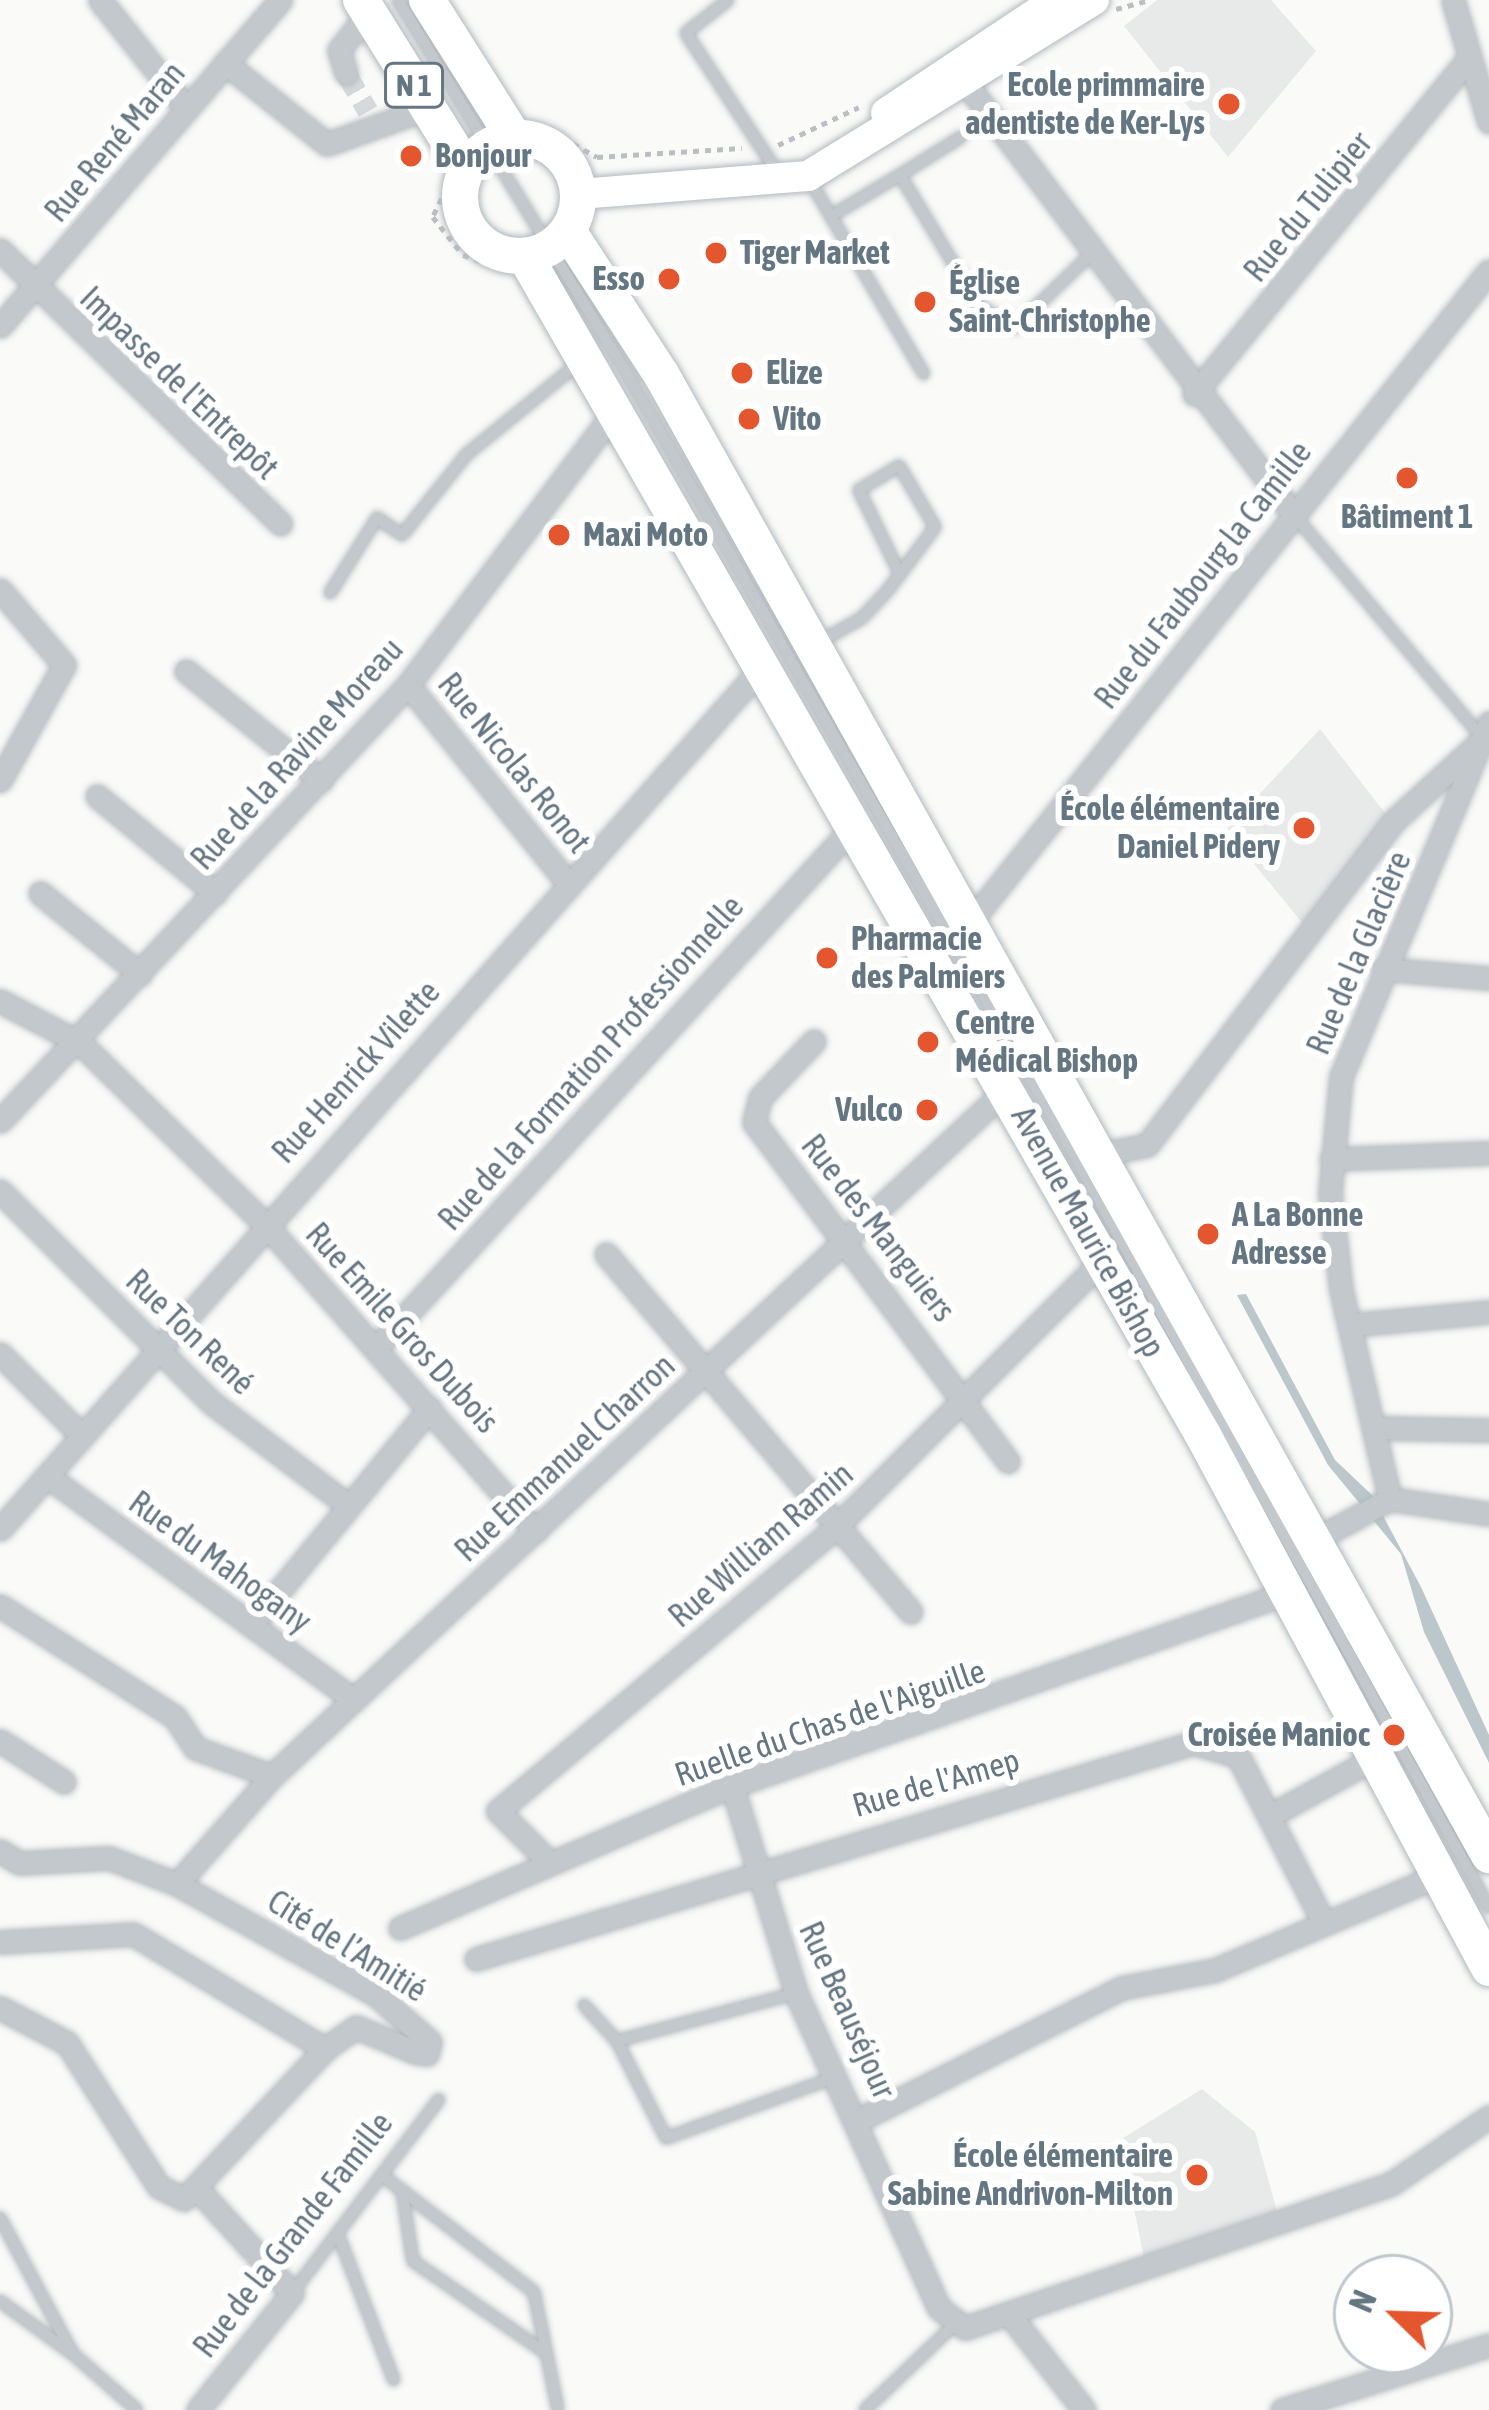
<!DOCTYPE html>
<meta charset="utf-8">
<style>
body{margin:0}
#map{position:relative;width:1489px;height:2410px;overflow:hidden;background:#fafaf8;font-family:"Asap Condensed",sans-serif}
div>[style]{position:absolute}
.built>*{inset:0;background:#e8e9e9}
.water>*{inset:0;background:#bbc7cb}
.minor-tunnel>*{height:21px;margin-top:-10.5px;transform-origin:0;background:repeating-linear-gradient(90deg,#d5d9db 0 21px,transparent 0 31px)}
.path>*{height:4.5px;margin-top:-2.25px;transform-origin:0;background:repeating-linear-gradient(90deg,#bbbfc2 0 6px,transparent 0 12px)}
.roads{filter:drop-shadow(0 0 3px #b3babf) drop-shadow(0 0 3px #b3babf)}
.service>*{height:10px;margin:-5px;padding:0 5px;transform-origin:5px;border-radius:5px;background:#c3c8cc}
.minor>*{height:21px;margin:-10.5px;padding:0 10.5px;transform-origin:10.5px;border-radius:10.5px;background:#c3c8cc}
.secondary>*{height:30px;margin:-15px;padding:0 15px;transform-origin:15px;border-radius:15px;background:#fff}
.primary>*{height:36px;margin:-18px;padding:0 18px;transform-origin:18px;border-radius:18px;background:#fff}
.primary>.ring{margin:-18px;padding:0;box-sizing:content-box;background:none;border:36px solid #fff;border-radius:50%}
.dots>*{width:33px;height:33px;translate:-50% -50%;box-sizing:border-box;border:6px solid #fff;border-radius:50%}
span{translate:-50% -50%;white-space:nowrap;text-align:center;line-height:1.15;-webkit-text-stroke:12px #fff;paint-order:stroke}
.shield-label span{padding:3px 9px;background:#fff;border:3px solid;border-radius:9px;-webkit-text-stroke-width:0}
.shield-label{font-size:30px;color:#657683;font-weight:700}
.poi-label{font-size:33px;color:#657683;font-weight:700}
.right{translate:-100% -50%;text-align:right}
.left{translate:0 -50%;text-align:left}
.street-label{font-size:33px;color:#657683}
.north{position:absolute;left:1333px;top:2254px;width:120px;height:120px;box-sizing:border-box;background:#fff;border:3px solid #c1c8cd;border-radius:50%;rotate:293deg;font-size:33px;font-weight:700;line-height:48px;text-align:center;color:#657683}
.north::after{content:'';display:block;margin:auto;width:42px;height:54px;background:#e4572e;clip-path:polygon(50% 0,100% 100%,50% 72%,0 100%)}
</style>
<div id="map">
<div class="built">
<i style="clip-path:polygon(1157px 0,1271px 0,1316px 51px,1228px 157px,1124px 26px)"></i>
<i style="clip-path:polygon(1320px 729px,1388px 817px,1304px 925px,1226px 830px)"></i>
<i style="clip-path:polygon(1202px 2089px,1255px 2132px,1277px 2211px,1144px 2258px,1120px 2140px)"></i>
</div>
<div class="water">
<i style="clip-path:polygon(1246px 1294px,1335px 1460px,1372px 1495px,1421px 1587px,1489px 1735px,1489px 1763px,1424px 1632px,1401px 1554px,1328px 1465px,1237px 1295px)"></i>
</div>
<div class="minor-tunnel">
<i style="left:346px;top:73px;width:44px;rotate:59.9deg"></i>
</div>
<div class="path">
<i style="left:1116px;top:9px;width:34px;rotate:-15deg"></i>
<i style="left:542px;top:126px;width:63px;rotate:29.4deg"></i>
<i style="left:597px;top:157px;width:145px;rotate:-3.6deg"></i>
<i style="left:778px;top:145px;width:89px;rotate:-25.1deg"></i>
<i style="left:447px;top:188px;width:32px;rotate:116deg"></i>
<i style="left:433px;top:217px;width:48px;rotate:51.7deg"></i>
<i style="left:463px;top:255px;width:39px;rotate:19deg"></i>
</div>
<div class="roads">
<div class="service">
<i style="left:398px;top:0;width:444px;rotate:58.5deg"></i>
<i style="left:630px;top:379px;width:879px;rotate:60.2deg"></i>
<i style="left:1067px;top:1142px;width:874px;rotate:61.12deg"></i>
<i style="left:728px;top:0;width:53px;rotate:141.8deg"></i>
<i style="left:686px;top:33px;width:157px;rotate:56.7deg"></i>
<i style="left:900px;top:175px;width:72px;rotate:-31.9deg"></i>
<i style="left:809px;top:179px;width:226px;rotate:59.5deg"></i>
<i style="left:831px;top:216px;width:80px;rotate:-30.7deg"></i>
<i style="left:900px;top:175px;width:153px;rotate:58.9deg"></i>
<i style="left:979px;top:306px;width:42px;rotate:30.3deg"></i>
<i style="left:1015px;top:327px;width:101px;rotate:-43.8deg"></i>
<i style="left:1294px;top:515px;width:293px;rotate:49.8deg"></i>
<i style="left:330px;top:593px;width:89px;rotate:-57.9deg"></i>
<i style="left:377px;top:518px;width:30px;rotate:34deg"></i>
<i style="left:402px;top:535px;width:102px;rotate:-51.3deg"></i>
<i style="left:466px;top:455px;width:146px;rotate:-39.2deg"></i>
<i style="left:816px;top:644px;width:53px;rotate:-29.5deg"></i>
<i style="left:862px;top:618px;width:38px;rotate:-47deg"></i>
<i style="left:888px;top:590px;width:20px;rotate:-53deg"></i>
<i style="left:900px;top:574px;width:59px;rotate:-53.3deg"></i>
<i style="left:935px;top:527px;width:71px;rotate:-120.5deg"></i>
<i style="left:899px;top:466px;width:47px;rotate:149deg"></i>
<i style="left:859px;top:490px;width:93px;rotate:64deg"></i>
<i style="left:584px;top:2005px;width:49px;rotate:47.5deg"></i>
<i style="left:617px;top:2041px;width:109px;rotate:63.2deg"></i>
<i style="left:666px;top:2138px;width:180px;rotate:-19.8deg"></i>
<i style="left:617px;top:2041px;width:185px;rotate:-15deg"></i>
<i style="left:383px;top:2176px;width:190px;rotate:37.5deg"></i>
<i style="left:534px;top:2292px;width:120px;rotate:78.5deg"></i>
<i style="left:402px;top:2190px;width:72px;rotate:81.2deg"></i>
<i style="left:413px;top:2261px;width:158px;rotate:34.7deg"></i>
<i style="left:0;top:2218px;width:154px;rotate:61.8deg"></i>
<i style="left:73px;top:2354px;width:85px;rotate:41.2deg"></i>
<i style="left:339px;top:2237px;width:153px;rotate:69deg"></i>
<i style="left:292px;top:2293px;width:243px;rotate:-52.8deg"></i>
<i style="left:0;top:2301px;width:87px;rotate:36.1deg"></i>
<i style="left:865px;top:2410px;width:126px;rotate:-43.7deg"></i>
</div>
<div class="minor">
<i style="left:100px;top:0;width:138px;rotate:51.5deg"></i>
<i style="left:1453px;top:0;width:127px;rotate:73.6deg"></i>
<i style="left:225px;top:63px;width:130px;rotate:38.5deg"></i>
<i style="left:327px;top:144px;width:107px;rotate:-19.6deg"></i>
<i style="left:346px;top:73px;width:24px;rotate:-107deg"></i>
<i style="left:339px;top:50px;width:48px;rotate:-51deg"></i>
<i style="left:968px;top:86px;width:539px;rotate:52.77deg"></i>
<i style="left:0;top:250px;width:392px;rotate:44.3deg"></i>
<i style="left:0;top:326px;width:430px;rotate:-49.3deg"></i>
<i style="left:1194px;top:394px;width:434px;rotate:-50.7deg"></i>
<i style="left:0;top:590px;width:99px;rotate:49.5deg"></i>
<i style="left:64px;top:665px;width:132px;rotate:119.1deg"></i>
<i style="left:186px;top:671px;width:174px;rotate:38.9deg"></i>
<i style="left:408px;top:685px;width:255px;rotate:51.1deg"></i>
<i style="left:97px;top:796px;width:153px;rotate:39.4deg"></i>
<i style="left:40px;top:893px;width:129px;rotate:39deg"></i>
<i style="left:971px;top:921px;width:831px;rotate:-51.45deg"></i>
<i style="left:1383px;top:969px;width:106px;rotate:4.9deg"></i>
<i style="left:0;top:1001px;width:90px;rotate:27.7deg"></i>
<i style="left:80px;top:1043px;width:257px;rotate:44.4deg"></i>
<i style="left:264px;top:1223px;width:411px;rotate:48.6deg"></i>
<i style="left:814px;top:1041px;width:79px;rotate:133.5deg"></i>
<i style="left:760px;top:1098px;width:25px;rotate:104deg"></i>
<i style="left:754px;top:1122px;width:424px;rotate:53.2deg"></i>
<i style="left:0;top:1121px;width:597px;rotate:-46.9deg"></i>
<i style="left:408px;top:685px;width:346px;rotate:-52.9deg"></i>
<i style="left:1102px;top:1154px;width:46px;rotate:-11.3deg"></i>
<i style="left:1147px;top:1145px;width:409px;rotate:-52.7deg"></i>
<i style="left:1395px;top:820px;width:113px;rotate:-42.5deg"></i>
<i style="left:1331px;top:1159px;width:158px;rotate:-2.2deg"></i>
<i style="left:0;top:1191px;width:300px;rotate:45deg"></i>
<i style="left:212px;top:1403px;width:170px;rotate:36.9deg"></i>
<i style="left:606px;top:1254px;width:470px;rotate:49.6deg"></i>
<i style="left:1351px;top:1325px;width:139px;rotate:-5.4deg"></i>
<i style="left:378px;top:1346px;width:705px;rotate:-47.53deg"></i>
<i style="left:0;top:1354px;width:116px;rotate:45deg"></i>
<i style="left:1382px;top:1428px;width:107px;rotate:1.1deg"></i>
<i style="left:47px;top:1476px;width:380px;rotate:36.1deg"></i>
<i style="left:1390px;top:1499px;width:100px;rotate:8.6deg"></i>
<i style="left:0;top:1529px;width:1155px;rotate:-48.51deg"></i>
<i style="left:1316px;top:1539px;width:84px;rotate:-28.4deg"></i>
<i style="left:1390px;top:1499px;width:215px;rotate:-103.2deg"></i>
<i style="left:1341px;top:1290px;width:98px;rotate:-96.5deg"></i>
<i style="left:1330px;top:1193px;width:117px;rotate:-84.6deg"></i>
<i style="left:1341px;top:1077px;width:384px;rotate:-67.3deg"></i>
<i style="left:0;top:1606px;width:207px;rotate:32.4deg"></i>
<i style="left:175px;top:1717px;width:37px;rotate:57deg"></i>
<i style="left:195px;top:1748px;width:82px;rotate:20deg"></i>
<i style="left:251px;top:1625px;width:281px;rotate:-50.5deg"></i>
<i style="left:0;top:1741px;width:76px;rotate:32.6deg"></i>
<i style="left:732px;top:1786px;width:217px;rotate:72.8deg"></i>
<i style="left:796px;top:1993px;width:346px;rotate:65.6deg"></i>
<i style="left:939px;top:2308px;width:33px;rotate:38deg"></i>
<i style="left:965px;top:2328px;width:450px;rotate:-18.7deg"></i>
<i style="left:1391px;top:2184px;width:119px;rotate:-34.4deg"></i>
<i style="left:1273px;top:1814px;width:116px;rotate:-28.8deg"></i>
<i style="left:0;top:1851px;width:22px;rotate:32deg"></i>
<i style="left:19px;top:1863px;width:90px;rotate:-3.2deg"></i>
<i style="left:109px;top:1858px;width:73px;rotate:20.9deg"></i>
<i style="left:177px;top:1884px;width:227px;rotate:29.1deg"></i>
<i style="left:375px;top:1994px;width:73px;rotate:41.1deg"></i>
<i style="left:430px;top:2042px;width:12px;rotate:104deg"></i>
<i style="left:427px;top:2054px;width:12px;rotate:-171deg"></i>
<i style="left:415px;top:2052px;width:64px;rotate:-157deg"></i>
<i style="left:356px;top:2027px;width:38px;rotate:145deg"></i>
<i style="left:550px;top:1863px;width:74px;rotate:-135deg"></i>
<i style="left:498px;top:1811px;width:440px;rotate:-40deg"></i>
<i style="left:835px;top:1528px;width:379px;rotate:-45deg"></i>
<i style="left:177px;top:1884px;width:144px;rotate:-48.7deg"></i>
<i style="left:272px;top:1776px;width:1006px;rotate:-43.07deg"></i>
<i style="left:400px;top:1928px;width:361px;rotate:-23.2deg"></i>
<i style="left:732px;top:1786px;width:588px;rotate:-19.18deg"></i>
<i style="left:0;top:1942px;width:133px;rotate:-3.4deg"></i>
<i style="left:133px;top:1934px;width:224px;rotate:30.9deg"></i>
<i style="left:325px;top:2049px;width:206px;rotate:133.2deg"></i>
<i style="left:184px;top:2199px;width:28px;rotate:-154deg"></i>
<i style="left:159px;top:2187px;width:171px;rotate:-122.6deg"></i>
<i style="left:67px;top:2043px;width:76px;rotate:-152.4deg"></i>
<i style="left:476px;top:1959px;width:749px;rotate:-16.77deg"></i>
<i style="left:1193px;top:1743px;width:47px;rotate:16.1deg"></i>
<i style="left:1238px;top:1756px;width:188px;rotate:62.8deg"></i>
<i style="left:859px;top:2120px;width:293px;rotate:-26.7deg"></i>
<i style="left:1121px;top:1988px;width:96px;rotate:-10.8deg"></i>
<i style="left:1215px;top:1970px;width:242px;rotate:-22.9deg"></i>
<i style="left:1012px;top:2318px;width:117px;rotate:52deg"></i>
<i style="left:198px;top:2410px;width:150px;rotate:-51.2deg"></i>
<i style="left:292px;top:2293px;width:137px;rotate:-132.3deg"></i>
<i style="left:1282px;top:2410px;width:217px;rotate:-17.4deg"></i>
</div>
<div class="secondary">
<i style="left:886px;top:113px;width:204px;rotate:-33.6deg"></i>
<i style="left:578px;top:194px;width:231px;rotate:-4.5deg"></i>
<i style="left:808px;top:176px;width:336px;rotate:-31.6deg"></i>
</div>
<div class="primary">
<i style="left:361px;top:0;width:200px;rotate:58.1deg"></i>
<i style="left:427px;top:0;width:165px;rotate:57.7deg"></i>
<i class="ring" style="left:460px;top:138px;width:82px;height:82px"></i>
<i style="left:568px;top:231px;width:171px;rotate:57deg"></i>
<i style="left:661px;top:374px;width:1697px;rotate:60.79deg"></i>
<i style="left:525px;top:256px;width:1360px;rotate:60.1deg"></i>
<i style="left:1203px;top:1435px;width:605px;rotate:61.78deg"></i>
</div>
</div>
<div class="dots">
<i style="left:1229px;top:104px;background:#e4572e"></i>
<i style="left:411px;top:156px;background:#e4572e"></i>
<i style="left:716px;top:253px;background:#e4572e"></i>
<i style="left:669px;top:279px;background:#e4572e"></i>
<i style="left:925px;top:302px;background:#e4572e"></i>
<i style="left:742px;top:373px;background:#e4572e"></i>
<i style="left:749px;top:419px;background:#e4572e"></i>
<i style="left:1407px;top:478px;background:#e4572e"></i>
<i style="left:559px;top:535px;background:#e4572e"></i>
<i style="left:1304px;top:828px;background:#e4572e"></i>
<i style="left:827px;top:958px;background:#e4572e"></i>
<i style="left:928px;top:1042px;background:#e4572e"></i>
<i style="left:927px;top:1110px;background:#e4572e"></i>
<i style="left:1208px;top:1234px;background:#e4572e"></i>
<i style="left:1394px;top:1735px;background:#e4572e"></i>
<i style="left:1197px;top:2175px;background:#e4572e"></i>
</div>
<div class="shield-label">
<span style="left:414px;top:85px">N 1</span>
</div>
<div class="poi-label">
<span class="right" style="left:1205px;top:104px">Ecole primmaire<br>adentiste de Ker-Lys</span>
<span class="left" style="left:435px;top:156px">Bonjour</span>
<span class="left" style="left:740px;top:253px">Tiger Market</span>
<span class="right" style="left:645px;top:279px">Esso</span>
<span class="left" style="left:949px;top:302px">Église<br>Saint-Christophe</span>
<span class="left" style="left:766px;top:373px">Elize</span>
<span class="left" style="left:773px;top:419px">Vito</span>
<span style="left:1407px;top:517px">Bâtiment 1</span>
<span class="left" style="left:583px;top:535px">Maxi Moto</span>
<span class="right" style="left:1280px;top:828px">École élémentaire<br>Daniel Pidery</span>
<span class="left" style="left:851px;top:958px">Pharmacie<br>des Palmiers</span>
<span class="left" style="left:955px;top:1042px">Centre<br>Médical Bishop</span>
<span class="right" style="left:903px;top:1110px">Vulco</span>
<span class="left" style="left:1232px;top:1234px">A La Bonne<br>Adresse</span>
<span class="right" style="left:1370px;top:1735px">Croisée Manioc</span>
<span class="right" style="left:1173px;top:2175px">École élémentaire<br>Sabine Andrivon-Milton</span>
</div>
<div class="street-label">
<span style="left:115px;top:142px;rotate:-50deg">Rue René Maran</span>
<span style="left:1308px;top:207px;rotate:-51deg">Rue du Tulipier</span>
<span style="left:179px;top:383px;rotate:44deg">Impasse de l'Entrepôt</span>
<span style="left:1203px;top:575px;rotate:-52deg">Rue du Faubourg la Camille</span>
<span style="left:297px;top:754px;rotate:-48deg">Rue de la Ravine Moreau</span>
<span style="left:514px;top:763px;rotate:51deg">Rue Nicolas Ronot</span>
<span style="left:1359px;top:953px;rotate:-67deg">Rue de la Glacière</span>
<span style="left:591px;top:1063px;rotate:-48deg">Rue de la Formation Professionnelle</span>
<span style="left:356px;top:1072px;rotate:-48deg">Rue Henrick Vilette</span>
<span style="left:878px;top:1228px;rotate:52deg">Rue des Manguiers</span>
<span style="left:1088px;top:1232px;rotate:61deg">Avenue Maurice Bishop</span>
<span style="left:402px;top:1328px;rotate:48deg">Rue Emile Gros Dubois</span>
<span style="left:190px;top:1332px;rotate:44deg">Rue Ton René</span>
<span style="left:565px;top:1458px;rotate:-43deg">Rue Emmanuel Charron</span>
<span style="left:761px;top:1545px;rotate:-41deg">Rue William Ramin</span>
<span style="left:220px;top:1562px;rotate:36deg">Rue du Mahogany</span>
<span style="left:830px;top:1723px;rotate:-19deg">Ruelle du Chas de l'Aiguille</span>
<span style="left:936px;top:1783px;rotate:-16deg">Rue de l'Amep</span>
<span style="left:347px;top:1946px;rotate:32deg">Cité de l’Amitié</span>
<span style="left:847px;top:2010px;rotate:66deg">Rue Beauséjour</span>
<span style="left:293px;top:2235px;rotate:-52deg">Rue de la Grande Famille</span>
</div>
<div class="north">N</div>
</div>
